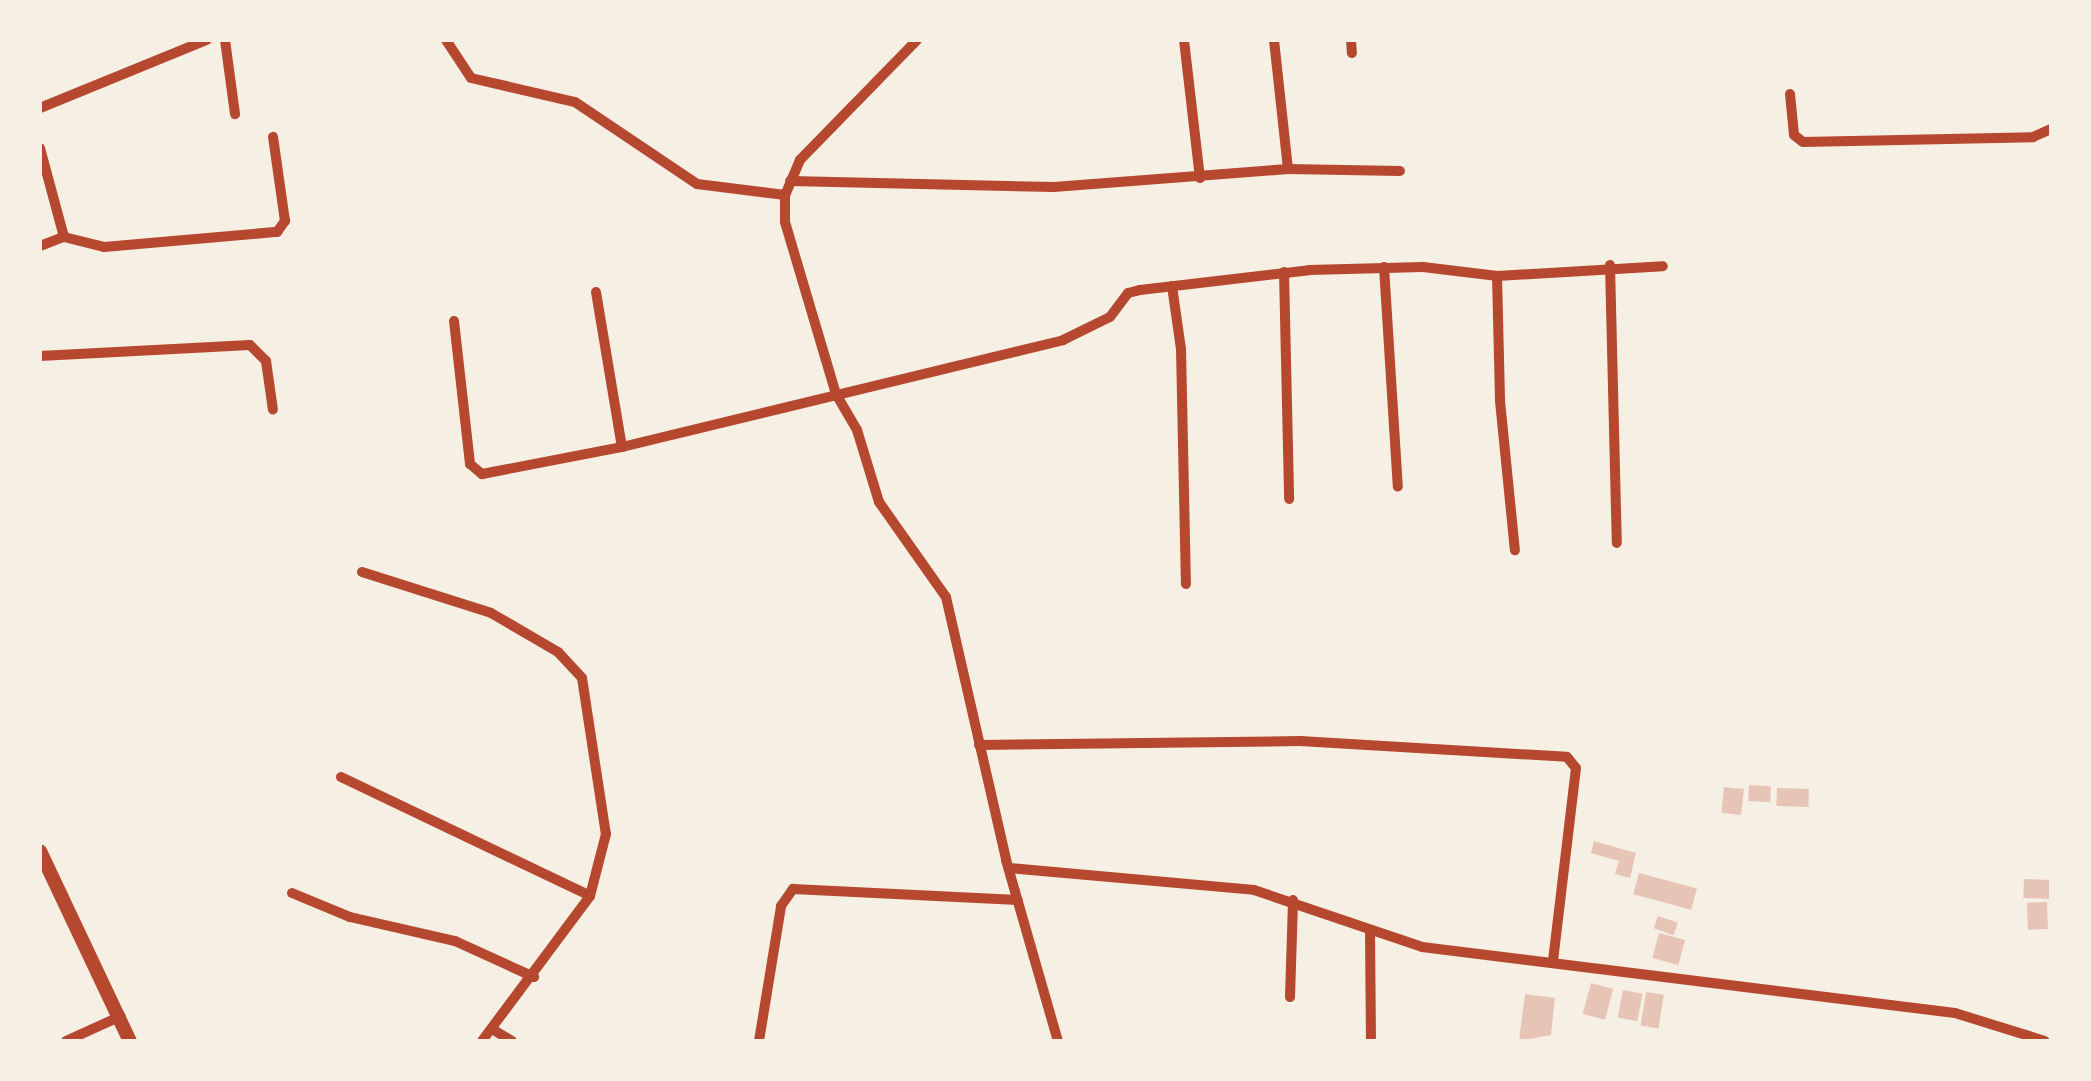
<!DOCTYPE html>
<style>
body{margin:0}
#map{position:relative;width:2091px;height:1081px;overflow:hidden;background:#f6efe4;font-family:"Exo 2",sans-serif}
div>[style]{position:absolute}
.building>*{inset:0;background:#e6c5b7;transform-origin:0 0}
.minor>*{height:10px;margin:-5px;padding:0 5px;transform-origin:5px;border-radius:5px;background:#b5482f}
.tertiary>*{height:14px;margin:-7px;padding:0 7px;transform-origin:7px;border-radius:7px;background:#b5482f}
span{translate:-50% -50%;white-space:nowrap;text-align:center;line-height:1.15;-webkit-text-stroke:10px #f6efe4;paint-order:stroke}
.frame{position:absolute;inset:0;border:42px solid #f6efe4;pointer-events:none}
</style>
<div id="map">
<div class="building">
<i style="left:1749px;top:785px;width:22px;height:16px;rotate:3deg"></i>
<i style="left:1724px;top:787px;width:20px;height:26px;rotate:6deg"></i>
<i style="left:1777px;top:788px;width:32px;height:18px;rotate:2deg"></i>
<i style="clip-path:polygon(1594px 841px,1636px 853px,1630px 878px,1615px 874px,1619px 861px,1591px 853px)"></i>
<i style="left:1639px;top:873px;width:60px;height:22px;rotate:15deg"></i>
<i style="left:2024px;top:879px;width:27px;height:19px;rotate:2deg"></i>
<i style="left:2047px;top:902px;width:27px;height:20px;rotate:88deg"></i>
<i style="left:1658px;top:916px;width:21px;height:13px;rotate:19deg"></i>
<i style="left:1659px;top:933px;width:27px;height:26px;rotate:15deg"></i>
<i style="left:1591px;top:983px;width:23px;height:32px;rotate:15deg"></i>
<i style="left:1623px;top:990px;width:20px;height:28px;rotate:11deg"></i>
<i style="left:1646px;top:992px;width:18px;height:34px;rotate:9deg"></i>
<i style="clip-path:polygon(1525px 994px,1555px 998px,1551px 1035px,1519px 1041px)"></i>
</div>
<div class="minor">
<i style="left:225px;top:40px;width:75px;rotate:82.3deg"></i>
<i style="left:446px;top:40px;width:45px;rotate:56.7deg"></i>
<i style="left:471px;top:78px;width:107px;rotate:13deg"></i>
<i style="left:575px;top:102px;width:147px;rotate:33.9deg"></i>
<i style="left:697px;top:184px;width:89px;rotate:7.1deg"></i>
<i style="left:917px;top:40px;width:168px;rotate:134.3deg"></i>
<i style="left:800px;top:160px;width:38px;rotate:113deg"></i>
<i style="left:785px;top:195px;width:27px;rotate:90deg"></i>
<i style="left:785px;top:222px;width:179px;rotate:73.5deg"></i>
<i style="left:836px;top:394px;width:42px;rotate:59.7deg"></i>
<i style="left:857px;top:430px;width:75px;rotate:73deg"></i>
<i style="left:879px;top:502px;width:116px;rotate:54.8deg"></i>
<i style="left:946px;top:597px;width:270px;rotate:77.1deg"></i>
<i style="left:1006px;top:860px;width:188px;rotate:74deg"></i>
<i style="left:1184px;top:40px;width:139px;rotate:83.4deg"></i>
<i style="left:1274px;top:40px;width:130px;rotate:83.8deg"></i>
<i style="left:1351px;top:40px;width:13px;rotate:86deg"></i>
<i style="left:1790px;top:94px;width:41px;rotate:84.4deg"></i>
<i style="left:1794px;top:135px;width:11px;rotate:38deg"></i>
<i style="left:1803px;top:142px;width:230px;rotate:-1.2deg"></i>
<i style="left:2033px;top:137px;width:20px;rotate:-24deg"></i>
<i style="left:40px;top:108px;width:180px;rotate:-22.2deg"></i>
<i style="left:40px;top:148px;width:92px;rotate:74.9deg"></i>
<i style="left:790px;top:181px;width:264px;rotate:1.3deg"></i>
<i style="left:1054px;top:187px;width:235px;rotate:-4.4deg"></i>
<i style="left:1288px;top:169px;width:112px;rotate:1deg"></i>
<i style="left:40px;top:246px;width:26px;rotate:-21deg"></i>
<i style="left:64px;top:237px;width:41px;rotate:14deg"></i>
<i style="left:104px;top:247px;width:174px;rotate:-5deg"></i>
<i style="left:277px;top:232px;width:14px;rotate:-54deg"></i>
<i style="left:285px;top:221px;width:85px;rotate:-98.1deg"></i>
<i style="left:1610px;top:265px;width:278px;rotate:88.6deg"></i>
<i style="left:1384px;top:267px;width:220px;rotate:86.4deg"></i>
<i style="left:1284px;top:272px;width:227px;rotate:88.7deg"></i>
<i style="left:1497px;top:276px;width:125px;rotate:88.6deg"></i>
<i style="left:1500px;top:401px;width:150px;rotate:84.3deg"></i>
<i style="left:1172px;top:286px;width:64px;rotate:81.9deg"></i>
<i style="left:1181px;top:349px;width:235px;rotate:88.8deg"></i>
<i style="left:596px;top:292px;width:157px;rotate:80.5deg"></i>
<i style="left:454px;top:321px;width:144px;rotate:83.6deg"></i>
<i style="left:470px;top:464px;width:16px;rotate:40deg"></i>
<i style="left:482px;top:474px;width:143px;rotate:-10.9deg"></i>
<i style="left:622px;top:447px;width:454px;rotate:-13.6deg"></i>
<i style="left:1063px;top:340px;width:52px;rotate:-26.1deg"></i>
<i style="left:1110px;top:317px;width:30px;rotate:-53deg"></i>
<i style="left:1128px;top:293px;width:12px;rotate:-14deg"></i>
<i style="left:1140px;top:290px;width:170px;rotate:-6.7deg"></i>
<i style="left:1309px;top:270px;width:114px;rotate:-1.5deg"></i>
<i style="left:1423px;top:267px;width:75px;rotate:6.9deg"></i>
<i style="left:1497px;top:276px;width:166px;rotate:-3.4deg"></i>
<i style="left:40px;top:356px;width:210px;rotate:-3deg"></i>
<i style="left:250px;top:345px;width:23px;rotate:45deg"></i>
<i style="left:266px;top:361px;width:49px;rotate:81.9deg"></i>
<i style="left:362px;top:572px;width:135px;rotate:17.6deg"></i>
<i style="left:491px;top:613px;width:78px;rotate:30.2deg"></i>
<i style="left:558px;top:652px;width:35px;rotate:47deg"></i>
<i style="left:582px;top:678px;width:158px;rotate:81.3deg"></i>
<i style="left:606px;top:834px;width:64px;rotate:104.5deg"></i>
<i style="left:590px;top:896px;width:181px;rotate:126.7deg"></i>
<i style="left:979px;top:745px;width:321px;rotate:-0.7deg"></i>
<i style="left:1300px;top:741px;width:267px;rotate:3.4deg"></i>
<i style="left:1567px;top:757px;width:14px;rotate:51deg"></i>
<i style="left:1576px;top:768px;width:195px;rotate:96.8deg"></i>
<i style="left:341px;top:777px;width:276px;rotate:25.5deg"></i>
<i style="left:1009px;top:868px;width:246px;rotate:5.1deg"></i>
<i style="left:1254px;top:890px;width:177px;rotate:18.7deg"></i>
<i style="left:1422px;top:947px;width:537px;rotate:7.06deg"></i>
<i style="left:1955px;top:1013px;width:94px;rotate:17.3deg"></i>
<i style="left:292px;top:893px;width:63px;rotate:22.5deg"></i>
<i style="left:350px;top:917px;width:108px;rotate:12.9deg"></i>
<i style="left:455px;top:941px;width:87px;rotate:24.5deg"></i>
<i style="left:1370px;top:930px;width:111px;rotate:89.5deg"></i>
<i style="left:1290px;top:997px;width:97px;rotate:-88.2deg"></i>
<i style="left:492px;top:1029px;width:23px;rotate:31deg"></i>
<i style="left:66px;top:1041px;width:60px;rotate:-24.4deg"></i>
<i style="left:759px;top:1041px;width:137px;rotate:-80.7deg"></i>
<i style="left:781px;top:906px;width:21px;rotate:-55deg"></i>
<i style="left:793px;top:889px;width:225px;rotate:2.8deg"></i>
</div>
<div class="tertiary">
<i style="left:40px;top:851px;width:210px;rotate:64.7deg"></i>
</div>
<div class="frame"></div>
</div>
